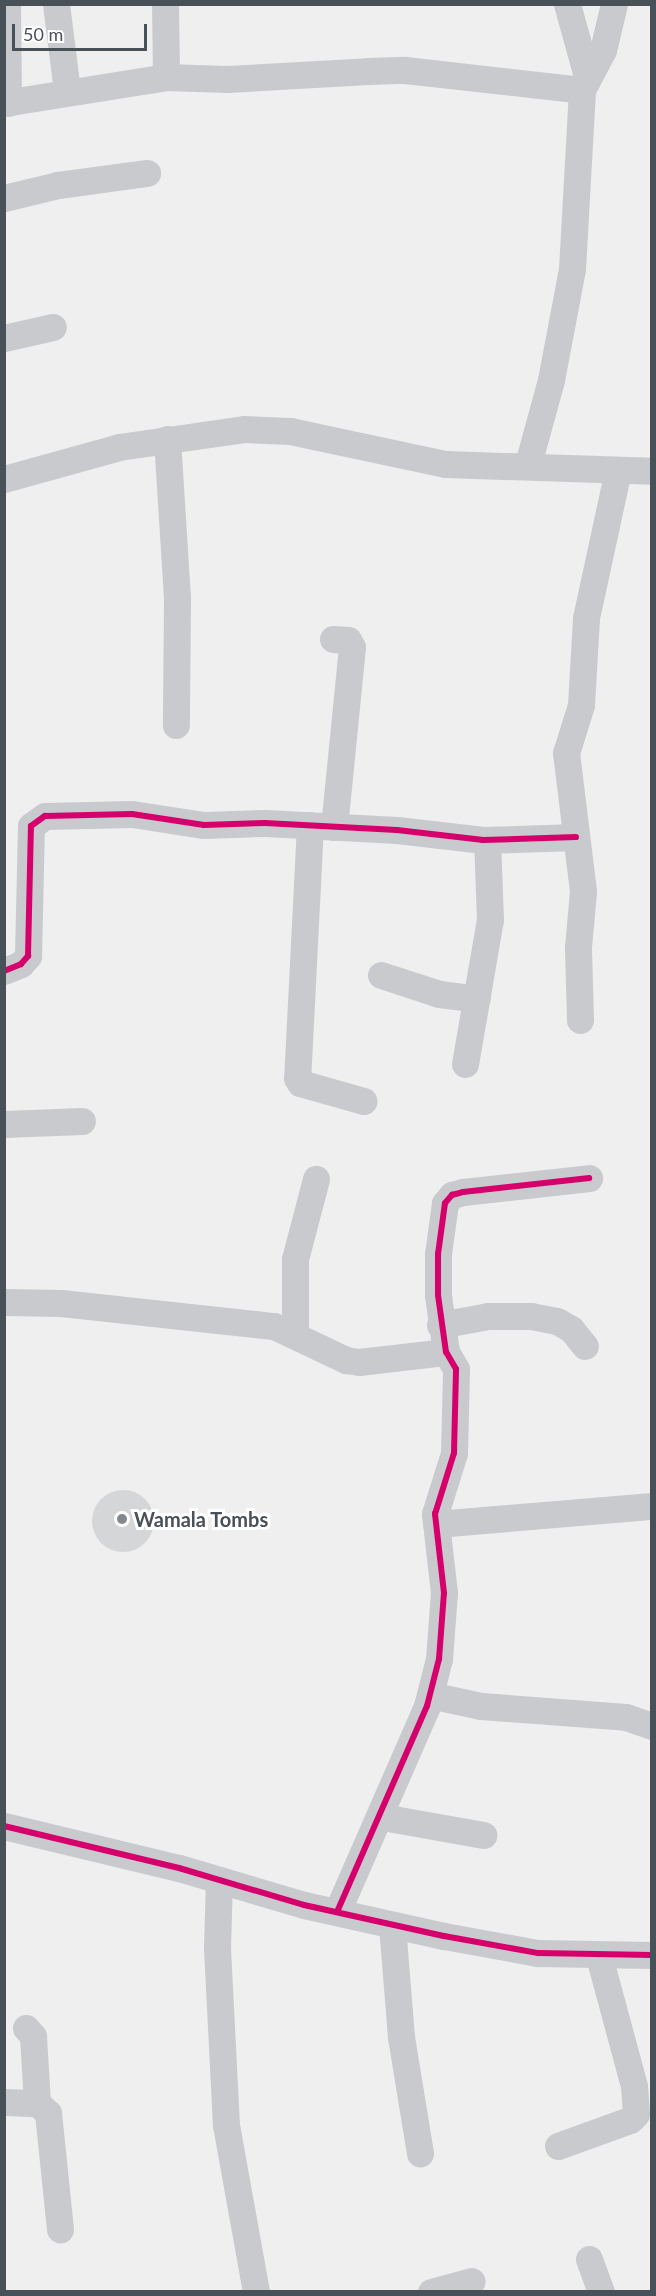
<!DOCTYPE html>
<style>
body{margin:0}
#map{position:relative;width:656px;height:2296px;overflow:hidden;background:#efefef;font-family:Lato,sans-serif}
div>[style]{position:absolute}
.building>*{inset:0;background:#d5d6d8}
.round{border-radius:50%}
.minor>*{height:27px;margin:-13.5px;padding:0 13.5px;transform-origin:13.5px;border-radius:13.5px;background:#c9cacd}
.cycleway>*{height:6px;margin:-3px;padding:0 3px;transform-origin:3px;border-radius:3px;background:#d6006c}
.dots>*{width:16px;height:16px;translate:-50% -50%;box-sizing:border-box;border:3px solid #fff;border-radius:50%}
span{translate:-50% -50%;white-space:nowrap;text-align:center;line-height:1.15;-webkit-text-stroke:6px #fff;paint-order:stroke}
.poi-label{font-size:20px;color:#485058;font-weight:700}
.left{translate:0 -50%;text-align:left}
.frame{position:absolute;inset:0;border:6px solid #485058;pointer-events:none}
.scale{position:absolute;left:12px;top:24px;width:135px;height:27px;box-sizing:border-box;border:3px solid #485058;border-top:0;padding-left:8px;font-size:18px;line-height:21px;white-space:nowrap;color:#485058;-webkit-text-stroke:4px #fff;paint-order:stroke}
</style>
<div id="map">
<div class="building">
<i class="round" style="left:92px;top:1490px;width:62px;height:62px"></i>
</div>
<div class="minor">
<i style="left:7px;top:4px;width:99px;rotate:89.4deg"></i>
<i style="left:56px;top:4px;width:88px;rotate:82.8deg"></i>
<i style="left:165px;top:4px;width:73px;rotate:89.2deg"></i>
<i style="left:567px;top:4px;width:75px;rotate:74.5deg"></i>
<i style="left:4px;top:103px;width:164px;rotate:-9.1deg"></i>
<i style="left:166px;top:77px;width:61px;rotate:1.9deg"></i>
<i style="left:227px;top:79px;width:141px;rotate:-3.2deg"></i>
<i style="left:368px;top:71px;width:37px;rotate:-2deg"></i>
<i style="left:405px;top:70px;width:178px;rotate:6.4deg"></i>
<i style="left:4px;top:198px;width:56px;rotate:-13.5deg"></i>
<i style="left:58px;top:185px;width:90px;rotate:-7.7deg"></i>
<i style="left:4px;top:338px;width:50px;rotate:-12.7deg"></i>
<i style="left:167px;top:439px;width:160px;rotate:86.4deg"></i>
<i style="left:177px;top:599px;width:126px;rotate:90.5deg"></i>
<i style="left:528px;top:464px;width:87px;rotate:-74.7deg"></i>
<i style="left:551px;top:380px;width:113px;rotate:-79.3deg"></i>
<i style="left:572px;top:269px;width:179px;rotate:-86.8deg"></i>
<i style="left:582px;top:90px;width:45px;rotate:-62.3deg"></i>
<i style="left:603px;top:50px;width:47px;rotate:-76.6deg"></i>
<i style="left:4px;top:479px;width:119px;rotate:-15.5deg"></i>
<i style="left:119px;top:447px;width:126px;rotate:-8.2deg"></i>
<i style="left:244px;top:429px;width:46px;rotate:2.5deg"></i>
<i style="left:290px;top:431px;width:158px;rotate:12deg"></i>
<i style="left:445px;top:464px;width:207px;rotate:1.9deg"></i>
<i style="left:333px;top:639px;width:15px;rotate:4deg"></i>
<i style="left:348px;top:640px;width:8px;rotate:60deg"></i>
<i style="left:352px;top:647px;width:181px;rotate:95.7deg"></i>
<i style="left:310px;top:825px;width:253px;rotate:92.9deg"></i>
<i style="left:297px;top:1078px;width:6px;rotate:59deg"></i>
<i style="left:300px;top:1083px;width:66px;rotate:15.9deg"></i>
<i style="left:4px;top:971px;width:18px;rotate:-22deg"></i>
<i style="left:21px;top:964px;width:11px;rotate:-49deg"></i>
<i style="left:28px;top:956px;width:130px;rotate:-88.7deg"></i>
<i style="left:31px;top:826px;width:17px;rotate:-36deg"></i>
<i style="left:45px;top:816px;width:87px;rotate:-1.3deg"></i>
<i style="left:132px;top:814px;width:73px;rotate:8.7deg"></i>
<i style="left:204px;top:825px;width:61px;rotate:-1.9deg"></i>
<i style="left:265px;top:823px;width:132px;rotate:3deg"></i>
<i style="left:397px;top:830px;width:87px;rotate:6.6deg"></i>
<i style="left:483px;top:840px;width:93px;rotate:-1.8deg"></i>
<i style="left:381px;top:975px;width:61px;rotate:18.1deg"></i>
<i style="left:439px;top:994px;width:38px;rotate:7deg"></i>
<i style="left:580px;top:1020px;width:73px;rotate:-91.6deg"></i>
<i style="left:578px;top:947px;width:56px;rotate:-84.9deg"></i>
<i style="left:583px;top:891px;width:139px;rotate:-97deg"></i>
<i style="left:566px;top:753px;width:50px;rotate:-72.6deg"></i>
<i style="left:581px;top:705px;width:87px;rotate:-86.7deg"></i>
<i style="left:586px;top:618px;width:151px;rotate:-77.8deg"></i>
<i style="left:465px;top:1064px;width:146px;rotate:-80.2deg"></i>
<i style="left:490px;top:920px;width:80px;rotate:-92.1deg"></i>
<i style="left:4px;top:1124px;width:78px;rotate:-2.2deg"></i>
<i style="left:4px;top:1302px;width:57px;rotate:1deg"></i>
<i style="left:61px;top:1303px;width:214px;rotate:6.2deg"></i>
<i style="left:274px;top:1326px;width:80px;rotate:25.3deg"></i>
<i style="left:346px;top:1360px;width:13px;rotate:9deg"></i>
<i style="left:359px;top:1362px;width:88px;rotate:-6.6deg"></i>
<i style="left:440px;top:1325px;width:49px;rotate:-10.6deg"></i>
<i style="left:488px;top:1316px;width:43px"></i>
<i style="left:531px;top:1316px;width:26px;rotate:11deg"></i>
<i style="left:557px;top:1321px;width:16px;rotate:30deg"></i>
<i style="left:571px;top:1329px;width:22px;rotate:51deg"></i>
<i style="left:295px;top:1333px;width:74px;rotate:-90deg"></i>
<i style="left:295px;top:1259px;width:83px;rotate:-75.3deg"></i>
<i style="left:436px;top:1524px;width:217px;rotate:-4.8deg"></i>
<i style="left:430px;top:1695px;width:52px;rotate:12.2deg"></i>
<i style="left:481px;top:1706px;width:145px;rotate:4.3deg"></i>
<i style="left:626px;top:1717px;width:28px;rotate:19deg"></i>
<i style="left:382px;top:1817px;width:103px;rotate:10.1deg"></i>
<i style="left:4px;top:1826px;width:180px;rotate:13.5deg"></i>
<i style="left:179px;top:1868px;width:130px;rotate:16.5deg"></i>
<i style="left:304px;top:1905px;width:143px;rotate:12.5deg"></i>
<i style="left:444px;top:1936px;width:96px;rotate:10.3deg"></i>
<i style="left:538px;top:1953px;width:114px;rotate:1deg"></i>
<i style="left:219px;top:1880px;width:68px;rotate:91.7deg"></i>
<i style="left:217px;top:1948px;width:177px;rotate:87.1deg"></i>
<i style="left:226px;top:2125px;width:170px;rotate:79.8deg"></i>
<i style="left:337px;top:1912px;width:225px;rotate:-66.4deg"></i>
<i style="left:427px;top:1706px;width:49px;rotate:-75.7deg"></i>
<i style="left:439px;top:1659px;width:66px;rotate:-85.7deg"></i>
<i style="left:444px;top:1593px;width:80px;rotate:-96.5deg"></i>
<i style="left:435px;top:1514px;width:64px;rotate:-72.7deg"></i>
<i style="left:454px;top:1453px;width:84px;rotate:-88.6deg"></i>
<i style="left:456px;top:1369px;width:20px;rotate:-120deg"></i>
<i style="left:446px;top:1352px;width:58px;rotate:-98deg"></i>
<i style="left:438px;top:1295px;width:41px;rotate:-90deg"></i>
<i style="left:438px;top:1254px;width:51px;rotate:-82.2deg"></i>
<i style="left:445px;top:1203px;width:11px;rotate:-49deg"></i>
<i style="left:452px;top:1195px;width:11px;rotate:-15deg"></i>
<i style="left:463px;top:1192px;width:127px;rotate:-6.3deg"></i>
<i style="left:392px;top:1925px;width:112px;rotate:85.4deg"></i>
<i style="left:401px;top:2037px;width:118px;rotate:80.7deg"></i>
<i style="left:26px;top:2028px;width:11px;rotate:49deg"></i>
<i style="left:33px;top:2036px;width:67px;rotate:86.6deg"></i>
<i style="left:4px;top:2102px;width:33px;rotate:2deg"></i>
<i style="left:37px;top:2103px;width:15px;rotate:42deg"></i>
<i style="left:48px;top:2113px;width:117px;rotate:84.1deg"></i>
<i style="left:558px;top:2146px;width:77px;rotate:-19.9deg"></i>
<i style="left:630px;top:2120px;width:8px;rotate:-45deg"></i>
<i style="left:636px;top:2114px;width:28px;rotate:-94deg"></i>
<i style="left:634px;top:2086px;width:135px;rotate:-105.1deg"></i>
<i style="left:589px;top:2259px;width:35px;rotate:70deg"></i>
<i style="left:431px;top:2292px;width:42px;rotate:-15deg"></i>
</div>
<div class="cycleway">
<i style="left:4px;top:971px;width:18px;rotate:-22deg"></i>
<i style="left:21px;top:964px;width:11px;rotate:-49deg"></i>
<i style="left:28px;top:956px;width:130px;rotate:-88.7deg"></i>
<i style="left:31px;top:826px;width:17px;rotate:-36deg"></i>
<i style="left:45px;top:816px;width:87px;rotate:-1.3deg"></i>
<i style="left:132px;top:814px;width:73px;rotate:8.7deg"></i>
<i style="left:204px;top:825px;width:61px;rotate:-1.9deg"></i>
<i style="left:265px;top:823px;width:132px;rotate:3deg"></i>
<i style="left:397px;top:830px;width:87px;rotate:6.6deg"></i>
<i style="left:483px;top:840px;width:93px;rotate:-1.8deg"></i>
<i style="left:4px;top:1826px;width:180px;rotate:13.5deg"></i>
<i style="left:179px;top:1868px;width:130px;rotate:16.5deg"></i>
<i style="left:304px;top:1905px;width:143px;rotate:12.5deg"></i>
<i style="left:444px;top:1936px;width:96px;rotate:10.3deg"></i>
<i style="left:538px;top:1953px;width:114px;rotate:1deg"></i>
<i style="left:337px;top:1912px;width:225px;rotate:-66.4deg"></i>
<i style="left:427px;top:1706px;width:49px;rotate:-75.7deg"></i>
<i style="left:439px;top:1659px;width:66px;rotate:-85.7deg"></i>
<i style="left:444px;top:1593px;width:80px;rotate:-96.5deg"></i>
<i style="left:435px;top:1514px;width:64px;rotate:-72.7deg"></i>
<i style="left:454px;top:1453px;width:84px;rotate:-88.6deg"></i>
<i style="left:456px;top:1369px;width:20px;rotate:-120deg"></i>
<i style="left:446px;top:1352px;width:58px;rotate:-98deg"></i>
<i style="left:438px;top:1295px;width:41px;rotate:-90deg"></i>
<i style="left:438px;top:1254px;width:51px;rotate:-82.2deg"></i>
<i style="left:445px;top:1203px;width:11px;rotate:-49deg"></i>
<i style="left:452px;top:1195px;width:11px;rotate:-15deg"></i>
<i style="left:463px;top:1192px;width:127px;rotate:-6.3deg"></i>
</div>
<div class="dots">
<i style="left:122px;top:1519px;background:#82888d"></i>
</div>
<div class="poi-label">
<span class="left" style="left:134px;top:1519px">Wamala Tombs</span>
</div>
<div class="frame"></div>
<div class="scale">50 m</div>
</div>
